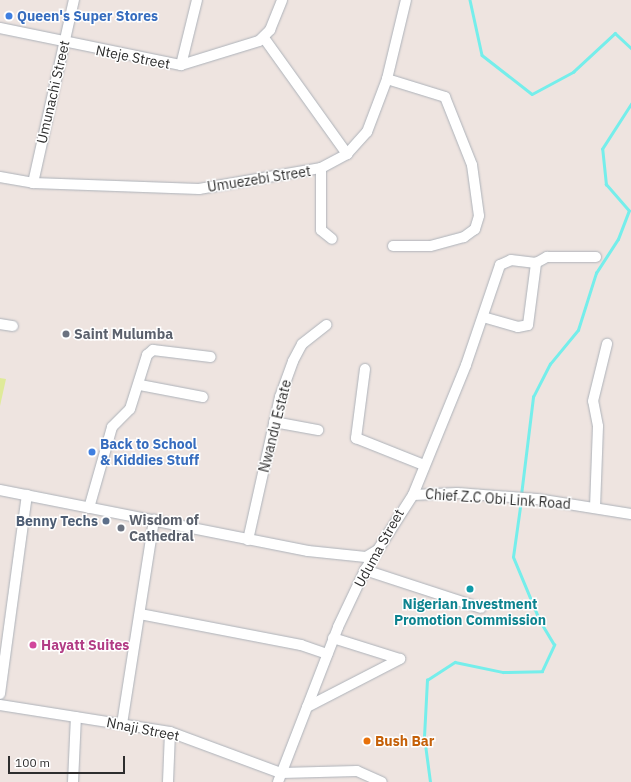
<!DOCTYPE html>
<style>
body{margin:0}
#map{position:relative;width:631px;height:782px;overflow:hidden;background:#eee4e0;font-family:"IBM Plex Sans",sans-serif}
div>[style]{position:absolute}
.pitch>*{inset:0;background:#dfea99}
.stream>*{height:2.5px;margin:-1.25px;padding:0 1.25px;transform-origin:1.25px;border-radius:1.25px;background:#75eeeb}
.roads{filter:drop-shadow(0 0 1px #adb2b9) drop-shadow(0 0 1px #adb2b9)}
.minor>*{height:10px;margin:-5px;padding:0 5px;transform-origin:5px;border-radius:5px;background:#fff}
.dots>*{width:11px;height:11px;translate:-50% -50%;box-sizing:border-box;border:2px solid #fff;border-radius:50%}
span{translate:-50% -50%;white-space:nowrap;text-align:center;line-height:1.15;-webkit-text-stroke:3px #fff;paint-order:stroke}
.shop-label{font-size:14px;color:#366cbe;font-weight:700}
.left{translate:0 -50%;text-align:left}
.street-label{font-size:14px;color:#2d2d2d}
.worship-label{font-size:14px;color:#5b616d;font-weight:700}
.service-label{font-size:14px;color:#4e5e75;font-weight:700}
.right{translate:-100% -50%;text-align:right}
.culture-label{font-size:14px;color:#0d838f;font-weight:700}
.hotel-label{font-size:14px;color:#b23c85;font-weight:700}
.food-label{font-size:14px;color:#c56008;font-weight:700}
.scale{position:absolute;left:8px;top:756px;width:117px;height:18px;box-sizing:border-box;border:2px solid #2d2d2d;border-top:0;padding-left:5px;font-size:12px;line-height:14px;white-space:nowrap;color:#2d2d2d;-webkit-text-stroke:3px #fff;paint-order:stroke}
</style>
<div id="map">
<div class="pitch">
<i style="clip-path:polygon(0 378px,6px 379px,0 406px)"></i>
</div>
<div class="stream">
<i style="left:470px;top:0;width:56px;rotate:77.7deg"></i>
<i style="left:482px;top:55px;width:63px;rotate:38deg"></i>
<i style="left:532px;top:94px;width:47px;rotate:-28.2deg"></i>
<i style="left:573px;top:72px;width:57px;rotate:-42.9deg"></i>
<i style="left:615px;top:33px;width:22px;rotate:43deg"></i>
<i style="left:521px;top:495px;width:99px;rotate:-83deg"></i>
<i style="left:533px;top:397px;width:37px;rotate:-63deg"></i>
<i style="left:550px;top:364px;width:44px;rotate:-50.5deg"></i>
<i style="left:578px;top:330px;width:60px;rotate:-72.5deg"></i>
<i style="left:596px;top:273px;width:40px;rotate:-57.1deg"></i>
<i style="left:618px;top:239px;width:30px;rotate:-69deg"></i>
<i style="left:629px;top:211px;width:35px;rotate:-131deg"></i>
<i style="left:606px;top:185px;width:36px;rotate:-96deg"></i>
<i style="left:602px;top:149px;width:54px;rotate:-57.2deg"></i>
<i style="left:430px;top:782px;width:45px;rotate:-97.6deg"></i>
<i style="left:424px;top:737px;width:57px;rotate:-87deg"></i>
<i style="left:427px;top:680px;width:33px;rotate:-33deg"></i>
<i style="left:455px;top:662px;width:49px;rotate:11.8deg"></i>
<i style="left:503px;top:672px;width:39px;rotate:-1deg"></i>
<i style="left:542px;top:671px;width:29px;rotate:-65deg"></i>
<i style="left:554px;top:645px;width:27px;rotate:-121deg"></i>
<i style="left:540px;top:622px;width:70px;rotate:-112.6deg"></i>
<i style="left:513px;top:557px;width:58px;rotate:-82deg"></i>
</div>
<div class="roads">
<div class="minor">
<i style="left:0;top:28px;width:185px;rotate:11.6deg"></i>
<i style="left:181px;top:65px;width:82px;rotate:-17.1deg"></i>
<i style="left:259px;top:41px;width:16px;rotate:-45deg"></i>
<i style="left:270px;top:30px;width:32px;rotate:-68deg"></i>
<i style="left:264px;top:38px;width:143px;rotate:54.4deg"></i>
<i style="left:181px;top:65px;width:67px;rotate:-76.2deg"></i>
<i style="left:387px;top:79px;width:61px;rotate:17.2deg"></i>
<i style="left:445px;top:97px;width:73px;rotate:68.3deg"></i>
<i style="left:472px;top:165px;width:51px;rotate:82.2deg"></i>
<i style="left:479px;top:216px;width:14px;rotate:107deg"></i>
<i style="left:475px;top:229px;width:14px;rotate:144deg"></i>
<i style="left:464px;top:237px;width:35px;rotate:165deg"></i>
<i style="left:430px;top:246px;width:37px;rotate:180deg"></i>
<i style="left:321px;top:168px;width:62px;rotate:90deg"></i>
<i style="left:321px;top:230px;width:14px;rotate:39deg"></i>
<i style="left:0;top:177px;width:34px;rotate:10deg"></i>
<i style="left:33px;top:183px;width:166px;rotate:2.1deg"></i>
<i style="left:199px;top:189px;width:124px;rotate:-9.8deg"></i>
<i style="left:321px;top:168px;width:30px;rotate:-28deg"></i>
<i style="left:347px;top:154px;width:30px;rotate:-48deg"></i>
<i style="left:367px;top:132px;width:57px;rotate:-69.3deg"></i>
<i style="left:387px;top:79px;width:81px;rotate:-76.5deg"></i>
<i style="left:33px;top:183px;width:188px;rotate:-77.4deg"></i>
<i style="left:483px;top:317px;width:36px;rotate:16deg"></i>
<i style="left:518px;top:327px;width:10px;rotate:-11deg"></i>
<i style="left:528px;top:325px;width:63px;rotate:-82.6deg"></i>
<i style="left:0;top:324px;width:13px;rotate:9deg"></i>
<i style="left:365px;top:369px;width:70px;rotate:97.4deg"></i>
<i style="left:356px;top:438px;width:73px;rotate:21.7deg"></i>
<i style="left:140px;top:385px;width:64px;rotate:10.8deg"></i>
<i style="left:274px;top:422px;width:45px;rotate:10.3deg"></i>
<i style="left:0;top:490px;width:314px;rotate:11.2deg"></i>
<i style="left:308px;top:551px;width:58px;rotate:5.9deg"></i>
<i style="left:366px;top:557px;width:12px;rotate:-31deg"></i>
<i style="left:413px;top:495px;width:44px;rotate:-2.6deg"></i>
<i style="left:457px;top:493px;width:80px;rotate:4.3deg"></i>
<i style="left:537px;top:499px;width:95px;rotate:9.1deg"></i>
<i style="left:89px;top:508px;width:84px;rotate:-74.1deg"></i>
<i style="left:112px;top:427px;width:25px;rotate:-45deg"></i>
<i style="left:130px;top:409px;width:57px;rotate:-72.5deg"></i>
<i style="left:147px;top:355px;width:8px;rotate:-40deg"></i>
<i style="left:153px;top:350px;width:58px;rotate:6.9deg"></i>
<i style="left:595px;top:508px;width:82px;rotate:-87.9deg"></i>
<i style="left:598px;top:426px;width:25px;rotate:-101deg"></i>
<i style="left:593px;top:401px;width:59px;rotate:-76.2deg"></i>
<i style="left:248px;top:540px;width:147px;rotate:-77.4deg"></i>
<i style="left:280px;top:397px;width:38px;rotate:-70deg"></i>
<i style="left:293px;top:361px;width:19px;rotate:-62deg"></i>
<i style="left:302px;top:344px;width:31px;rotate:-38deg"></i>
<i style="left:365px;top:570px;width:122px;rotate:18.1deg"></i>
<i style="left:140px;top:614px;width:164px;rotate:10.9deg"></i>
<i style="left:301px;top:645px;width:28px;rotate:19deg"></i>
<i style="left:333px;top:638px;width:70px;rotate:17.4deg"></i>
<i style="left:0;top:694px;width:201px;rotate:-82.3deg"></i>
<i style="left:0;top:705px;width:172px;rotate:9deg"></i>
<i style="left:170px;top:732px;width:118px;rotate:20.3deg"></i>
<i style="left:281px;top:773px;width:76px;rotate:-1.5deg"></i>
<i style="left:357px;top:771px;width:27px;rotate:24deg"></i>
<i style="left:307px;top:707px;width:105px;rotate:-27.3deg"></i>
<i style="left:122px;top:724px;width:207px;rotate:-81.1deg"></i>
<i style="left:73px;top:782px;width:65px;rotate:-87.4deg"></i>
<i style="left:168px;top:782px;width:50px;rotate:-87.7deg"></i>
<i style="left:278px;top:782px;width:166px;rotate:-68.8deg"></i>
<i style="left:338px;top:627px;width:63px;rotate:-64.7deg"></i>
<i style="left:365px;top:570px;width:89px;rotate:-57.4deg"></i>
<i style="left:413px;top:495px;width:140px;rotate:-67.8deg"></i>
<i style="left:466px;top:365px;width:106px;rotate:-71.2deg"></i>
<i style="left:500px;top:265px;width:12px;rotate:-24deg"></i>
<i style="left:511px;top:260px;width:25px;rotate:7deg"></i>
<i style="left:536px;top:263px;width:13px;rotate:-29deg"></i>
<i style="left:547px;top:257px;width:49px"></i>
</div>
</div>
<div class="dots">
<i style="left:9px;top:16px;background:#3f7fe0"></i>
<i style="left:66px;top:334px;background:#6b7280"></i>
<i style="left:92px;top:452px;background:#3f7fe0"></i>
<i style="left:106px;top:521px;background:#5c6f8a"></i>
<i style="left:121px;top:528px;background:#6b7280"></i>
<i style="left:470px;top:589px;background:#0f9aa8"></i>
<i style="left:33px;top:645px;background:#d1479c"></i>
<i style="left:367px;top:741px;background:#e8710a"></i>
</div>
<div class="shop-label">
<span class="left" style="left:17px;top:16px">Queen's Super Stores</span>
<span class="left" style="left:100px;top:452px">Back to School<br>&amp; Kiddies Stuff</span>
</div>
<div class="street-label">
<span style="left:133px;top:57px;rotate:11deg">Nteje Street</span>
<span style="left:53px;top:92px;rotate:-77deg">Umunachi Street</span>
<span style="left:259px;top:179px;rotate:-9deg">Umuezebi Street</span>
<span style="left:275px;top:426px;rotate:-76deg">Nwandu Estate</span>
<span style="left:498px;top:499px;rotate:4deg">Chief Z.C Obi Link Road</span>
<span style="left:379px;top:548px;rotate:-61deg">Uduma Street</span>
<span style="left:143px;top:729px;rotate:11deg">Nnaji Street</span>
</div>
<div class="worship-label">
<span class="left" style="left:74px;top:334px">Saint Mulumba</span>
<span class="left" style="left:129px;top:528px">Wisdom of<br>Cathedral</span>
</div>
<div class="service-label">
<span class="right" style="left:98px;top:521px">Benny Techs</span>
</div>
<div class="culture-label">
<span style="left:470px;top:612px">Nigerian Investment<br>Promotion Commission</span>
</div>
<div class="hotel-label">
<span class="left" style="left:41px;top:645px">Hayatt Suites</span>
</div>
<div class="food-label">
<span class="left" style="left:375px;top:741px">Bush Bar</span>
</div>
<div class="scale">100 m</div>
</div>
